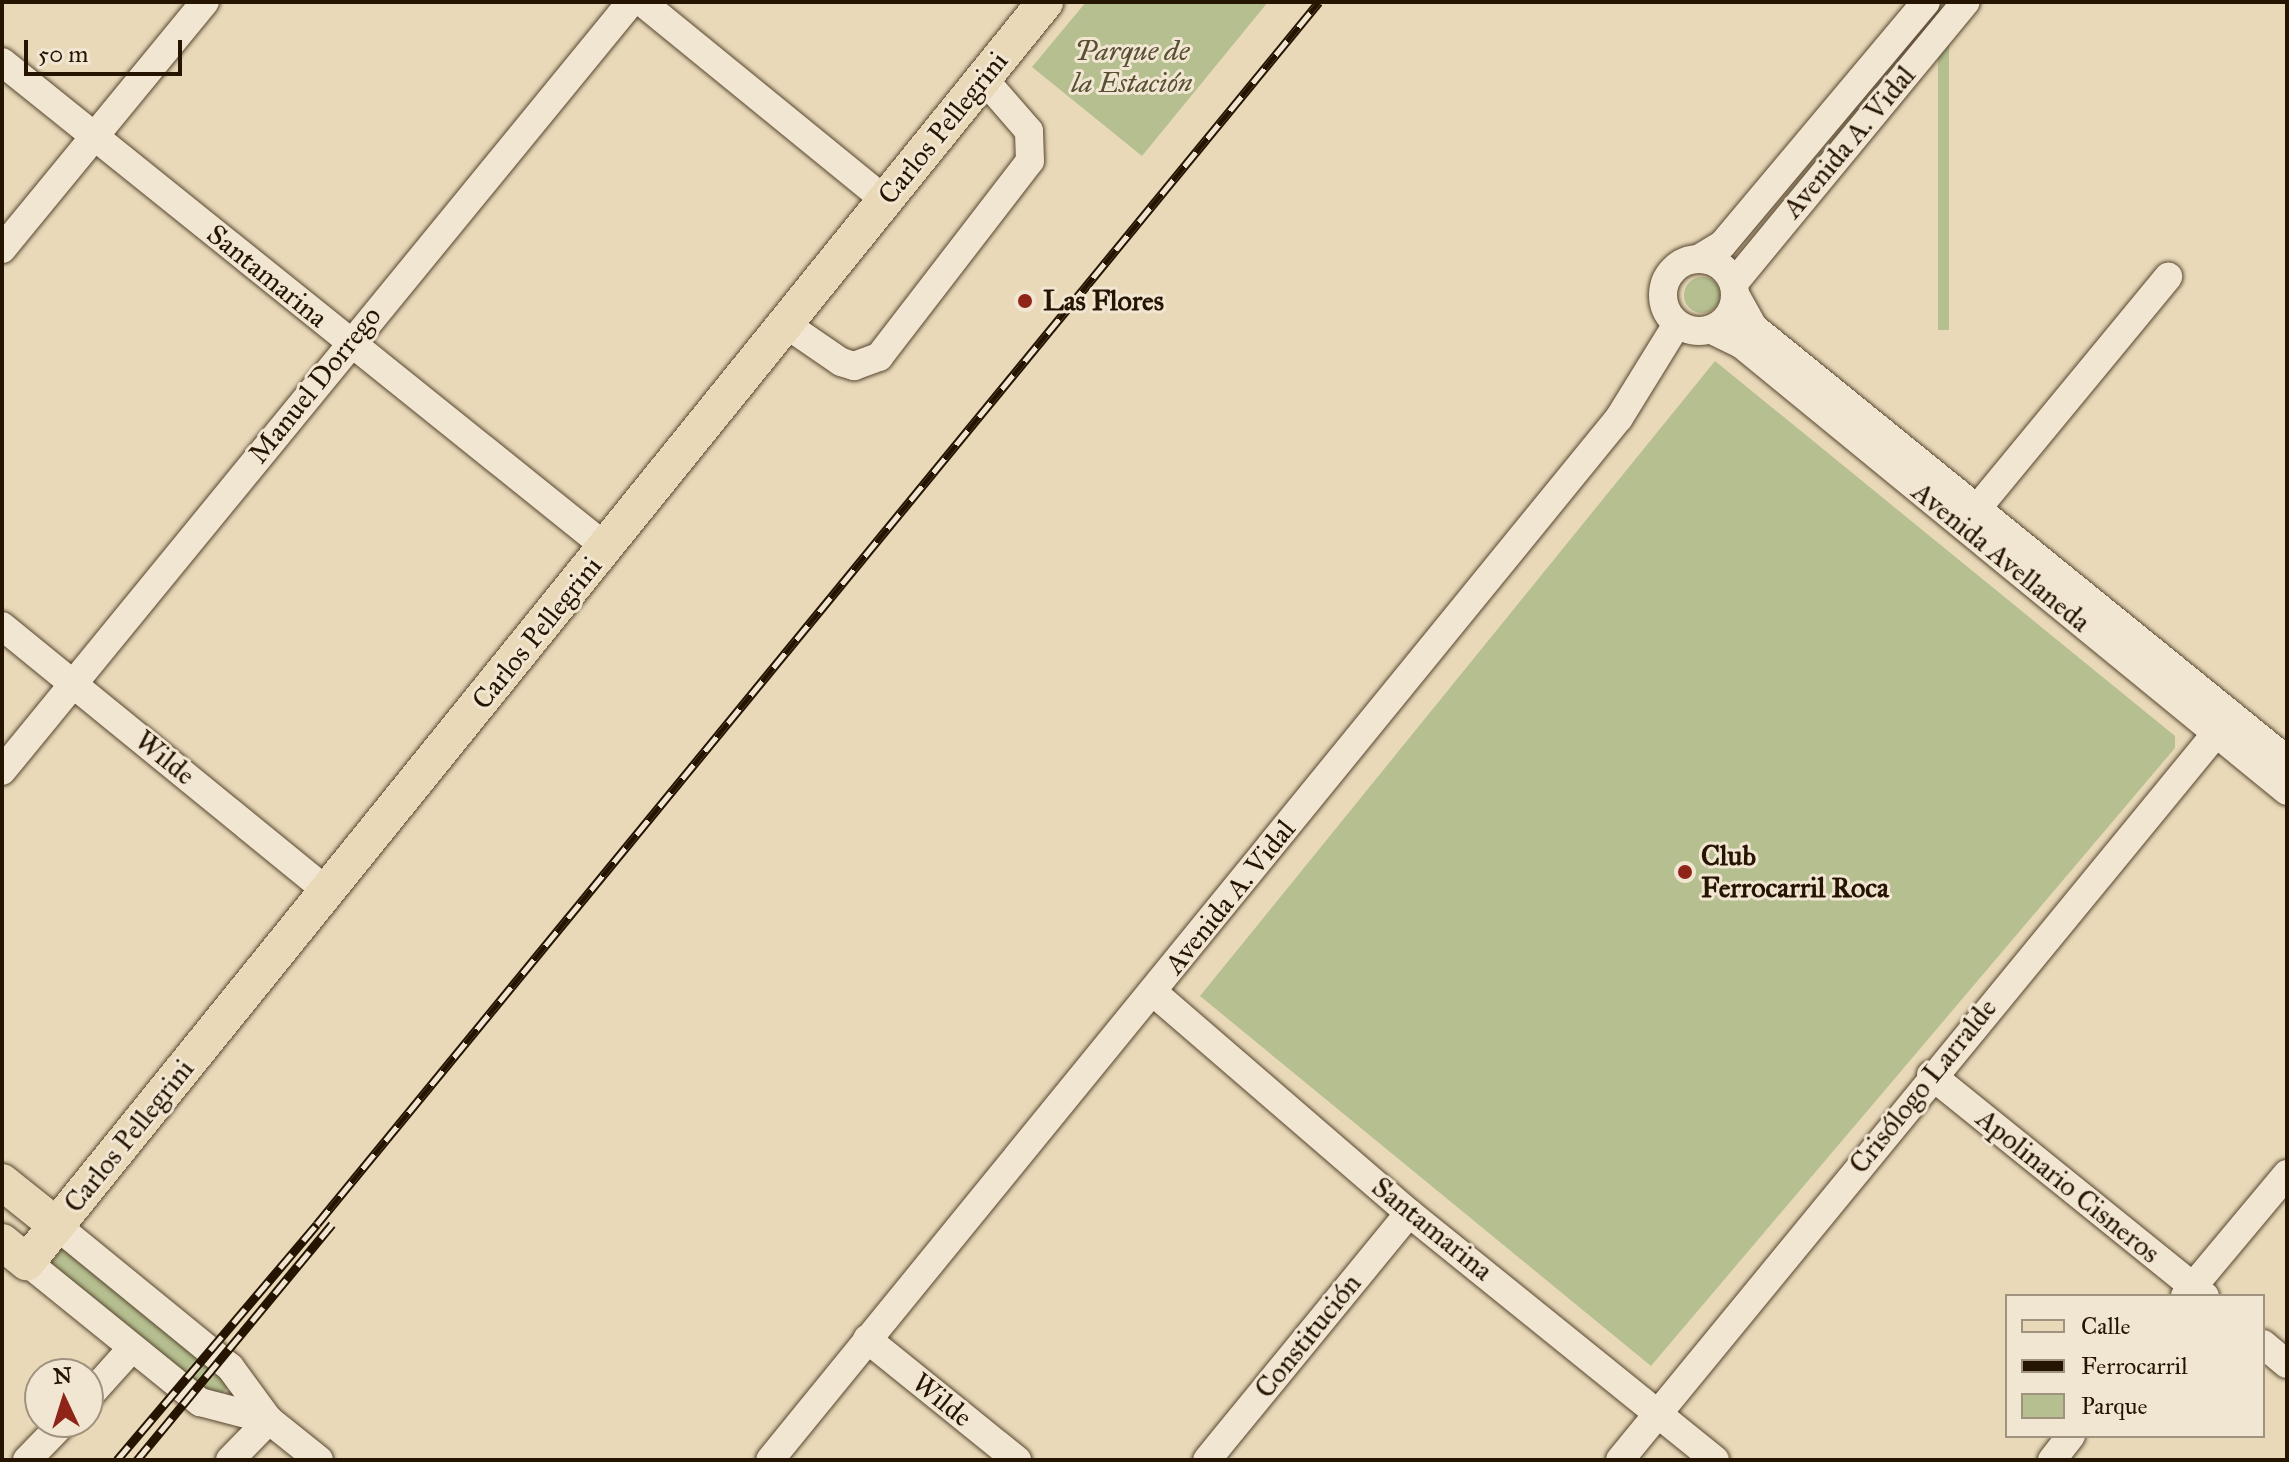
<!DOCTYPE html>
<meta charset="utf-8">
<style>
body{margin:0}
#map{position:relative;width:2289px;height:1462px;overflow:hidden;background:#e9d9b9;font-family:"IM FELL Great Primer",serif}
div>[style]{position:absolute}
.green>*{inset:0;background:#b5bf90;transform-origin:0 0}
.round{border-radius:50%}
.roads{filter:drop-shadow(0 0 2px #56452e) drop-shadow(0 0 2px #56452e)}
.minor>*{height:28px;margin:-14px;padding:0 14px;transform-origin:14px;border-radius:14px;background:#f1e6d2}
.minor>.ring{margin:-14px;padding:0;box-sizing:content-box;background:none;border:28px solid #f1e6d2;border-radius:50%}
.major>*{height:36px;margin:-18px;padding:0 18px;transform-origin:18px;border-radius:18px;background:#e9d9b9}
.rail>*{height:9px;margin-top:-4.5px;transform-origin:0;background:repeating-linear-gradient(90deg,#f1e6d2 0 18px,#251400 0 36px);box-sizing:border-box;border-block:2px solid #251400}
.dots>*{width:22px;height:22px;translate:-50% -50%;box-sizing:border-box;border:4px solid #f1e6d2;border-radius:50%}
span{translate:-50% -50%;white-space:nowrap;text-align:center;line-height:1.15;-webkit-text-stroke:6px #f1e6d2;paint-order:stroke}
.park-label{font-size:28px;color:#575032;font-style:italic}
.street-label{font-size:28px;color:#251400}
.poi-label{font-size:28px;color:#251400;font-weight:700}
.left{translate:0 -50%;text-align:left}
.frame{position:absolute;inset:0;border:4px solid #251400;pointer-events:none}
.legend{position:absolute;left:2005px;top:1294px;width:260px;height:144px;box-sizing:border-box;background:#f1e6d2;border:2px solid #9f927e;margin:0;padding:10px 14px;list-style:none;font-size:24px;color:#251400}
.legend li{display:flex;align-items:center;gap:16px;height:40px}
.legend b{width:40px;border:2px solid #9f927e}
.north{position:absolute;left:24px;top:1358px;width:80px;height:80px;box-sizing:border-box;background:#f1e6d2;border:2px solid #9f927e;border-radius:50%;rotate:356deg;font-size:22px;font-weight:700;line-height:32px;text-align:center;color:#251400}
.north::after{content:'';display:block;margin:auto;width:28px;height:36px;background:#8f2418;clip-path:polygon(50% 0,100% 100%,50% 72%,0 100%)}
.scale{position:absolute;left:24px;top:40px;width:158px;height:36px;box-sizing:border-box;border:4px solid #251400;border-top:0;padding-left:10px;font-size:24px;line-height:28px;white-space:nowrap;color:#251400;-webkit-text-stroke:6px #f1e6d2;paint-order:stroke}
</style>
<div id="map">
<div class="green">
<i style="clip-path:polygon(1086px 2px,1268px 2px,1142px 156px,1032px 67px)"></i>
<i style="left:1938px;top:2px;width:11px;height:328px"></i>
<i class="round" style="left:1684px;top:277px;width:36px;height:36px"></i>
<i style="clip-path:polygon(1715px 361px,2175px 736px,2175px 748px,1651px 1366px,1200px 996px)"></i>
<i style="left:64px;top:1246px;width:216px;height:24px;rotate:39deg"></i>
</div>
<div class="roads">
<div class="minor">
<i style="left:642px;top:2px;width:313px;rotate:39.2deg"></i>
<i style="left:2px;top:62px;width:776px;rotate:38.78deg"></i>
<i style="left:2px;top:249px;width:320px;rotate:-50.6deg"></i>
<i style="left:1700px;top:258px;width:26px;rotate:-31deg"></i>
<i style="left:1722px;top:245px;width:317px;rotate:-50deg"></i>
<i class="ring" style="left:1663px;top:259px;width:44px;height:44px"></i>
<i style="left:1734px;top:283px;width:364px;rotate:-50.5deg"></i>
<i style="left:1736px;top:296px;width:35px;rotate:61deg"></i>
<i style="left:1753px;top:327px;width:687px;rotate:39.04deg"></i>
<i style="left:787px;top:325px;width:65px;rotate:34.4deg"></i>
<i style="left:841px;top:362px;width:14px;rotate:17deg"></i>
<i style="left:854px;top:366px;width:27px;rotate:-20deg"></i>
<i style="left:879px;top:357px;width:247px;rotate:-52.4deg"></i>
<i style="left:1030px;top:161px;width:30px;rotate:-92deg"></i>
<i style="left:1029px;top:131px;width:70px;rotate:-131deg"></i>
<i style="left:1712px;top:330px;width:32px;rotate:26deg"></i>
<i style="left:1741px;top:344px;width:706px;rotate:39.31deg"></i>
<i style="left:1966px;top:522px;width:318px;rotate:-50.5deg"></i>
<i style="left:2px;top:626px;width:419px;rotate:39.2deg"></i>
<i style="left:2px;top:771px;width:993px;rotate:-50.72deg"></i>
<i style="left:1153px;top:992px;width:338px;rotate:40.8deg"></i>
<i style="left:1409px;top:1213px;width:393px;rotate:38.9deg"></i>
<i style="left:1931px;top:1075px;width:352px;rotate:38.9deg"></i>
<i style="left:57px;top:1226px;width:223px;rotate:39.2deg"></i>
<i style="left:230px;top:1367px;width:66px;rotate:53.7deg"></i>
<i style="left:269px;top:1420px;width:64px;rotate:38.7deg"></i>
<i style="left:27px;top:1262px;width:223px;rotate:39deg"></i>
<i style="left:200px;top:1402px;width:71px;rotate:14.6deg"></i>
<i style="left:2185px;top:1296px;width:159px;rotate:-50.1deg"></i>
<i style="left:867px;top:1339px;width:193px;rotate:38.9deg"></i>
<i style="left:2263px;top:1344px;width:31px;rotate:40deg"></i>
<i style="left:88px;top:1397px;width:66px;rotate:-48.1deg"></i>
<i style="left:27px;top:1460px;width:53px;rotate:-45.8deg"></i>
<i style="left:230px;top:1460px;width:56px;rotate:-45.7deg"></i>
<i style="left:770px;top:1460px;width:1344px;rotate:-50.83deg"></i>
<i style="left:1619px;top:418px;width:110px;rotate:-58.3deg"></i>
<i style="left:1207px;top:1460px;width:319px;rotate:-50.7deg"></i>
<i style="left:1620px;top:1460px;width:964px;rotate:-50.64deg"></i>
<i style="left:2052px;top:1460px;width:31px;rotate:-52deg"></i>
</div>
<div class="major">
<i style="left:2px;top:1182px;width:70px;rotate:38.7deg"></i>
<i style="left:2px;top:1242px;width:32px;rotate:39deg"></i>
<i style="left:27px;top:1262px;width:1620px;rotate:-51.06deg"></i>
</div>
</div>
<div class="rail">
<i style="left:117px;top:1460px;width:309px;rotate:-49.7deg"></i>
<i style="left:317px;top:1224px;width:1580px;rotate:-50.65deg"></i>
<i style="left:137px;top:1460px;width:306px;rotate:-50.4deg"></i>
</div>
<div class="dots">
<i style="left:1025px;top:301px;background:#8f2418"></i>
<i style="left:1685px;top:872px;background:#8f2418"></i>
</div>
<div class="park-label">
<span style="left:1132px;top:67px">Parque de<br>la Estación</span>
</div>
<div class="street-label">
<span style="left:943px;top:128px;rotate:-51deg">Carlos Pellegrini</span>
<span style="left:1849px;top:142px;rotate:-50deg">Avenida A. Vidal</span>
<span style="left:267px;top:276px;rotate:39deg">Santamarina</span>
<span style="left:315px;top:385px;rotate:-51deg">Manuel Dorrego</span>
<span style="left:2001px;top:557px;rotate:39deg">Avenida Avellaneda</span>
<span style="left:537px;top:633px;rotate:-51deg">Carlos Pellegrini</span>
<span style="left:165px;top:758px;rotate:39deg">Wilde</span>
<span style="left:1230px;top:897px;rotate:-51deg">Avenida A. Vidal</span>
<span style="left:1923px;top:1086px;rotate:-51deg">Crisólogo Larralde</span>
<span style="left:129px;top:1136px;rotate:-51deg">Carlos Pellegrini</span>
<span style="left:2068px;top:1186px;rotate:39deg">Apolinario Cisneros</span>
<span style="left:1432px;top:1229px;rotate:39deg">Santamarina</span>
<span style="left:1308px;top:1336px;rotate:-51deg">Constitución</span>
<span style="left:942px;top:1400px;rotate:39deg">Wilde</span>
</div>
<div class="poi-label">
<span class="left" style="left:1043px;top:301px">Las Flores</span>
<span class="left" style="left:1701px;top:872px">Club<br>Ferrocarril Roca</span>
</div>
<div class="frame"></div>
<ul class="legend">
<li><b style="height:10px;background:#e9d9b9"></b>Calle</li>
<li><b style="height:10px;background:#251400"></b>Ferrocarril</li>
<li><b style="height:22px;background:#b5bf90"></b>Parque</li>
</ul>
<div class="north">N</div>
<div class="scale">50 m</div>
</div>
